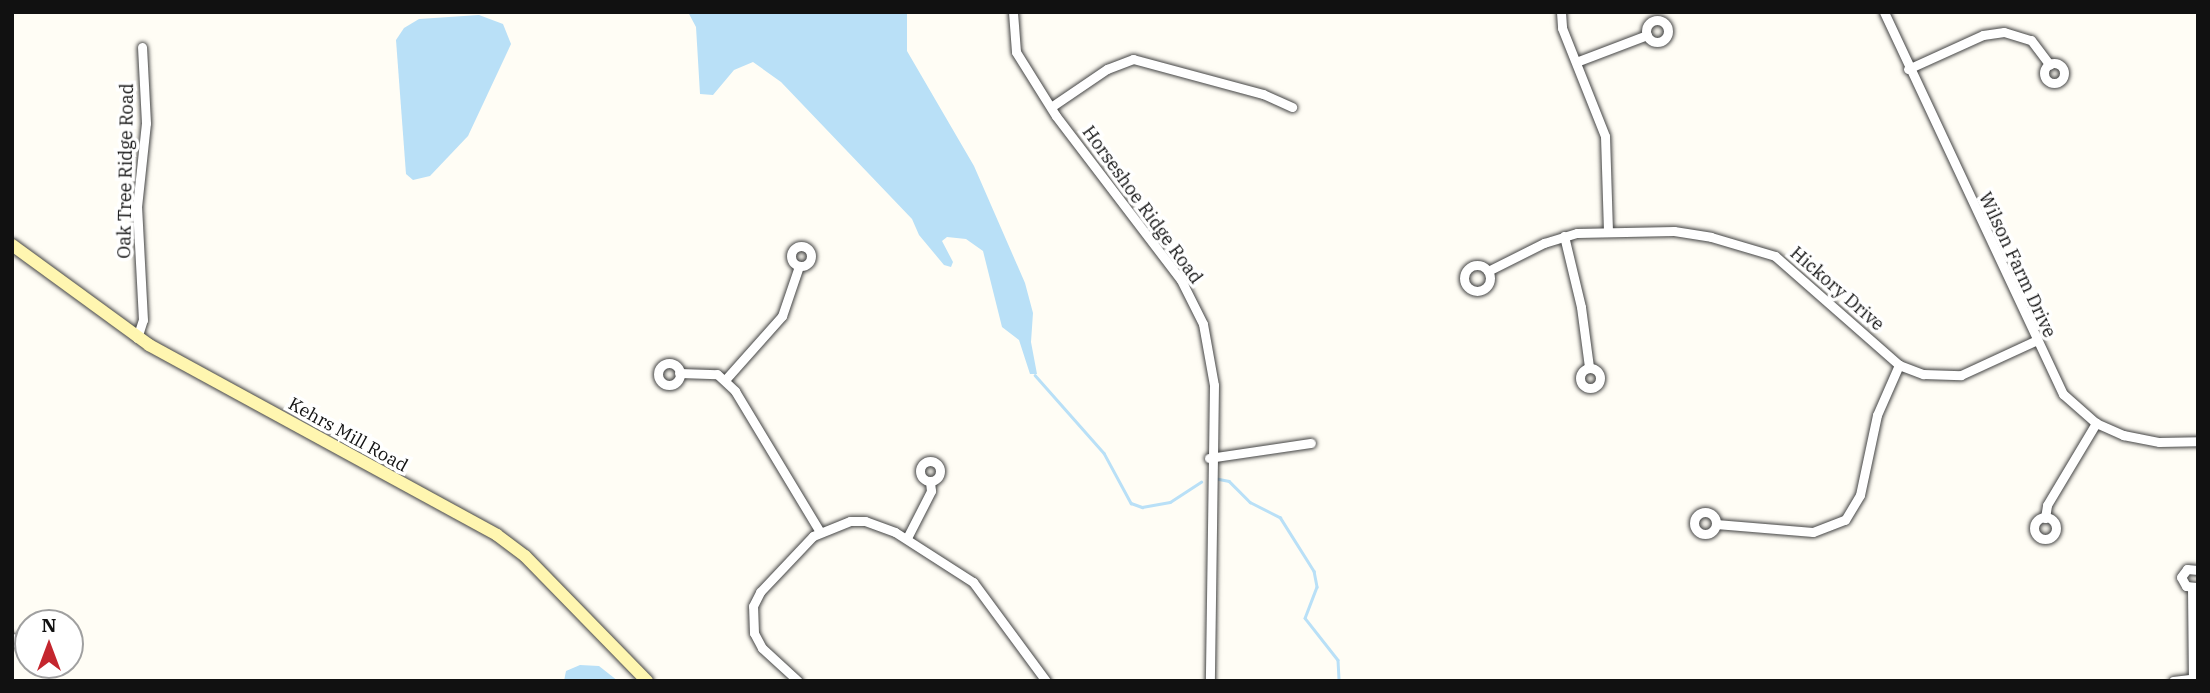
<!DOCTYPE html>
<style>
body{margin:0}
#map{position:relative;width:2210px;height:693px;overflow:hidden;background:#fffdf5;font-family:"IBM Plex Serif",serif}
div>[style]{position:absolute}
.water>*{inset:0;background:#b9e0f7}
.stream>*{height:2.5px;margin:-1.25px;padding:0 1.25px;transform-origin:1.25px;border-radius:1.25px;background:#b9e0f7}
.roads{filter:drop-shadow(0 0 2px #444) drop-shadow(0 0 2px #444)}
.minor>*{height:9px;margin:-4.5px;padding:0 4.5px;transform-origin:4.5px;border-radius:4.5px;background:#fff}
.minor>.ring{margin:-4.5px;padding:0;box-sizing:content-box;background:none;border:9px solid #fff;border-radius:50%}
.secondary>*{height:12px;margin:-6px;padding:0 6px;transform-origin:6px;border-radius:6px;background:#fff6b0}
span{translate:-50% -50%;white-space:nowrap;text-align:center;line-height:1.15;-webkit-text-stroke:7px #fff;paint-order:stroke}
.street-label{font-size:18px;color:#111}
.frame{position:absolute;inset:0;border:14px solid #111;pointer-events:none}
.north{position:absolute;left:14px;top:609px;width:70px;height:70px;box-sizing:border-box;background:#fff;border:2px solid #a0a0a0;border-radius:50%;rotate:0deg;font-size:19px;font-weight:700;line-height:28px;text-align:center;color:#111}
.north::after{content:'';display:block;margin:auto;width:24px;height:32px;background:#c4262e;clip-path:polygon(50% 0,100% 100%,50% 72%,0 100%)}
</style>
<div id="map">
<div class="water">
<i style="clip-path:polygon(688px 12px,907px 12px,907px 51px,974px 166px,1025px 283px,1033px 313px,1031px 342px,1037px 374px,1030px 374px,1019px 340px,1002px 327px,983px 251px,966px 239px,947px 237px,942px 241px,953px 262px,951px 267px,944px 265px,919px 235px,912px 219px,781px 82px,753px 62px,734px 70px,713px 95px,700px 94px,696px 27px)"></i>
<i style="clip-path:polygon(479px 15px,503px 24px,511px 44px,468px 136px,430px 176px,413px 180px,406px 174px,396px 40px,404px 28px,419px 19px)"></i>
<i style="clip-path:polygon(580px 665px,599px 666px,618px 681px,564px 681px,566px 671px)"></i>
</div>
<div class="stream">
<i style="left:1035px;top:375px;width:104px;rotate:48.5deg"></i>
<i style="left:1104px;top:453px;width:57px;rotate:61.6deg"></i>
<i style="left:1131px;top:503px;width:12px;rotate:20deg"></i>
<i style="left:1142px;top:507px;width:28px;rotate:-10deg"></i>
<i style="left:1170px;top:502px;width:37px;rotate:-33deg"></i>
<i style="left:1214px;top:478px;width:15px;rotate:11deg"></i>
<i style="left:1229px;top:481px;width:30px;rotate:45deg"></i>
<i style="left:1250px;top:502px;width:34px;rotate:27deg"></i>
<i style="left:1280px;top:517px;width:64px;rotate:57.8deg"></i>
<i style="left:1314px;top:571px;width:16px;rotate:79deg"></i>
<i style="left:1317px;top:587px;width:33px;rotate:111deg"></i>
<i style="left:1305px;top:618px;width:53px;rotate:51.8deg"></i>
<i style="left:1338px;top:660px;width:21px;rotate:87deg"></i>
</div>
<div class="roads">
<div class="minor">
<i style="left:1013px;top:12px;width:40px;rotate:85.7deg"></i>
<i style="left:1016px;top:52px;width:75px;rotate:58deg"></i>
<i style="left:1056px;top:116px;width:206px;rotate:52.7deg"></i>
<i style="left:1181px;top:280px;width:49px;rotate:63.4deg"></i>
<i style="left:1203px;top:324px;width:62px;rotate:79.8deg"></i>
<i style="left:1214px;top:385px;width:296px;rotate:90.8deg"></i>
<i style="left:1561px;top:12px;width:16px;rotate:86deg"></i>
<i style="left:1562px;top:28px;width:116px;rotate:68.3deg"></i>
<i style="left:1605px;top:136px;width:94px;rotate:88.2deg"></i>
<i style="left:1884px;top:12px;width:422px;rotate:64.9deg"></i>
<i style="left:2063px;top:394px;width:44px;rotate:41.3deg"></i>
<i style="left:2096px;top:423px;width:30px;rotate:24deg"></i>
<i style="left:2123px;top:435px;width:37px;rotate:11deg"></i>
<i style="left:2159px;top:442px;width:39px;rotate:-1deg"></i>
<i class="ring" style="left:1646px;top:20px;width:13px;height:13px"></i>
<i style="left:1576px;top:62px;width:76px;rotate:-20.8deg"></i>
<i class="ring" style="left:2044px;top:63px;width:11px;height:11px"></i>
<i style="left:1908px;top:69px;width:82px;rotate:-24.4deg"></i>
<i style="left:1983px;top:35px;width:21px;rotate:-8deg"></i>
<i style="left:2004px;top:32px;width:28px;rotate:17deg"></i>
<i style="left:2031px;top:40px;width:31px;rotate:53deg"></i>
<i style="left:1051px;top:107px;width:68px;rotate:-34.2deg"></i>
<i style="left:1107px;top:69px;width:28px;rotate:-21deg"></i>
<i style="left:1133px;top:59px;width:135px;rotate:15.1deg"></i>
<i style="left:1263px;top:94px;width:32px;rotate:24deg"></i>
<i style="left:1564px;top:236px;width:73px;rotate:76.5deg"></i>
<i style="left:1581px;top:307px;width:61px;rotate:82.4deg"></i>
<i class="ring" style="left:791px;top:246px;width:11px;height:11px"></i>
<i class="ring" style="left:1464px;top:265px;width:17px;height:17px"></i>
<i style="left:1488px;top:271px;width:63px;rotate:-26.6deg"></i>
<i style="left:1544px;top:243px;width:34px;rotate:-17deg"></i>
<i style="left:1577px;top:233px;width:97px;rotate:-1.2deg"></i>
<i style="left:1674px;top:231px;width:37px;rotate:9deg"></i>
<i style="left:1711px;top:237px;width:67px;rotate:16.5deg"></i>
<i style="left:1775px;top:256px;width:165px;rotate:41.3deg"></i>
<i style="left:1899px;top:365px;width:26px;rotate:21deg"></i>
<i style="left:1923px;top:374px;width:38px;rotate:2deg"></i>
<i style="left:1961px;top:375px;width:81px;rotate:-24.7deg"></i>
<i style="left:137px;top:338px;width:19px;rotate:-72deg"></i>
<i style="left:143px;top:320px;width:113px;rotate:-93deg"></i>
<i style="left:137px;top:207px;width:84px;rotate:-83.9deg"></i>
<i style="left:146px;top:123px;width:76px;rotate:-93deg"></i>
<i class="ring" style="left:658px;top:363px;width:13px;height:13px"></i>
<i class="ring" style="left:1580px;top:368px;width:11px;height:11px"></i>
<i style="left:679px;top:373px;width:38px;rotate:2deg"></i>
<i style="left:717px;top:374px;width:25px;rotate:43deg"></i>
<i style="left:735px;top:391px;width:162px;rotate:58.9deg"></i>
<i style="left:725px;top:380px;width:86px;rotate:-48.3deg"></i>
<i style="left:782px;top:316px;width:53px;rotate:-71.2deg"></i>
<i style="left:1209px;top:458px;width:103px;rotate:-8.4deg"></i>
<i class="ring" style="left:920px;top:461px;width:11px;height:11px"></i>
<i class="ring" style="left:1694px;top:512px;width:13px;height:13px"></i>
<i class="ring" style="left:2034px;top:517px;width:13px;height:13px"></i>
<i style="left:2045px;top:518px;width:13px;rotate:-81deg"></i>
<i style="left:2047px;top:505px;width:96px;rotate:-59.1deg"></i>
<i style="left:1716px;top:524px;width:97px;rotate:4.7deg"></i>
<i style="left:1813px;top:532px;width:34px;rotate:-21deg"></i>
<i style="left:1845px;top:520px;width:29px;rotate:-59deg"></i>
<i style="left:1860px;top:495px;width:82px;rotate:-78deg"></i>
<i style="left:1877px;top:415px;width:55px;rotate:-66.3deg"></i>
<i style="left:907px;top:538px;width:53px;rotate:-62.9deg"></i>
<i style="left:931px;top:491px;width:10px;rotate:-96deg"></i>
<i style="left:2196px;top:587px;width:10px;rotate:-174deg"></i>
<i style="left:2186px;top:586px;width:10px;rotate:-119deg"></i>
<i style="left:2181px;top:577px;width:10px;rotate:-53deg"></i>
<i style="left:2187px;top:569px;width:11px;rotate:5deg"></i>
<i style="left:2192px;top:588px;width:91px;rotate:89.4deg"></i>
<i style="left:12px;top:643px;width:5px;rotate:-79deg"></i>
<i style="left:798px;top:681px;width:49px;rotate:-137.5deg"></i>
<i style="left:762px;top:648px;width:17px;rotate:-118deg"></i>
<i style="left:754px;top:633px;width:27px;rotate:-92deg"></i>
<i style="left:753px;top:606px;width:16px;rotate:-63deg"></i>
<i style="left:760px;top:592px;width:77px;rotate:-46.6deg"></i>
<i style="left:813px;top:536px;width:40px;rotate:-22deg"></i>
<i style="left:850px;top:521px;width:15px"></i>
<i style="left:865px;top:521px;width:32px;rotate:20deg"></i>
<i style="left:895px;top:532px;width:93px;rotate:32.7deg"></i>
<i style="left:973px;top:582px;width:123px;rotate:53.6deg"></i>
<i style="left:2173px;top:681px;width:25px;rotate:-7deg"></i>
</div>
<div class="secondary">
<i style="left:12px;top:245px;width:170px;rotate:36.1deg"></i>
<i style="left:149px;top:345px;width:396px;rotate:28.6deg"></i>
<i style="left:497px;top:535px;width:35px;rotate:37deg"></i>
<i style="left:525px;top:556px;width:175px;rotate:45.7deg"></i>
</div>
</div>
<div class="street-label">
<span style="left:126px;top:171px;rotate:-89deg">Oak Tree Ridge Road</span>
<span style="left:1142px;top:205px;rotate:54deg">Horseshoe Ridge Road</span>
<span style="left:2017px;top:265px;rotate:65deg">Wilson Farm Drive</span>
<span style="left:1837px;top:289px;rotate:41deg">Hickory Drive</span>
<span style="left:348px;top:435px;rotate:29deg">Kehrs Mill Road</span>
</div>
<div class="frame"></div>
<div class="north">N</div>
</div>
